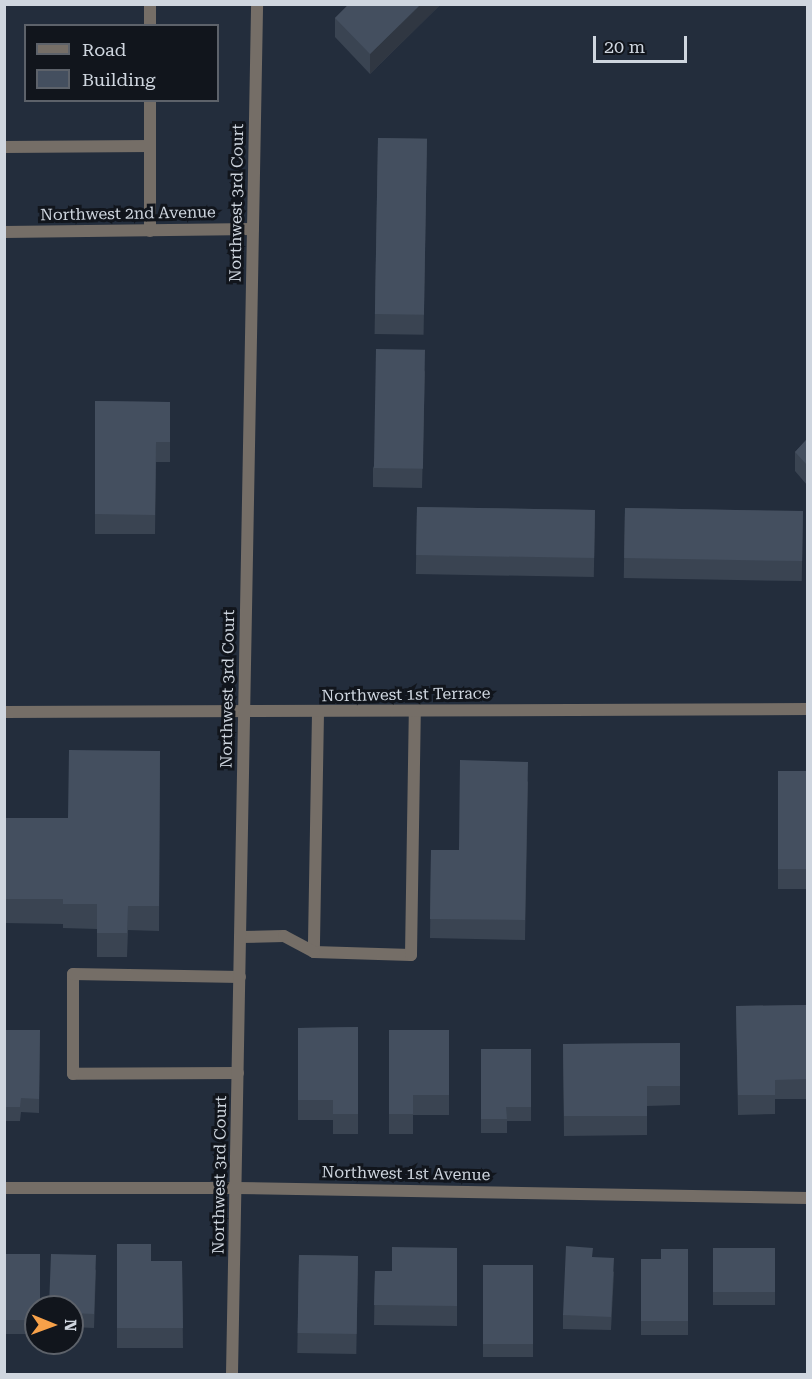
<!DOCTYPE html>
<style>
body{margin:0}
#map{position:relative;width:812px;height:1379px;overflow:hidden;background:#232d3c;font-family:"Roboto Serif",serif}
div>[style]{position:absolute}
.service>*{height:12px;margin:-6px;padding:0 6px;transform-origin:6px;border-radius:6px;background:#756e67}
.minor>*{height:12px;margin:-6px;padding:0 6px;transform-origin:6px;border-radius:6px;background:#756e67}
.wall>*{inset:0;background:#3a4452;transform-origin:0 0}
.shaded-wall>*{inset:0;background:#303742}
.building>*{inset:0;background:#444f5f;transform-origin:0 0}
span{translate:-50% -50%;white-space:nowrap;text-align:center;line-height:1.15;-webkit-text-stroke:6px #11151c;paint-order:stroke}
.street-label{font-size:16px;color:#cfd6df}
.frame{position:absolute;inset:0;border:6px solid #cfd6df;pointer-events:none}
.legend{position:absolute;left:24px;top:24px;width:195px;height:78px;box-sizing:border-box;background:#11151c;border:2px solid #5d626a;margin:0;padding:8px 10px;list-style:none;font-size:18px;color:#cfd6df}
.legend li{display:flex;align-items:center;gap:12px;height:30px}
.legend b{width:30px;border:2px solid #5d626a}
.north{position:absolute;left:24px;top:1295px;width:60px;height:60px;box-sizing:border-box;background:#11151c;border:2px solid #5d626a;border-radius:50%;rotate:91deg;font-size:16px;font-weight:700;line-height:24px;text-align:center;color:#cfd6df}
.north::after{content:'';display:block;margin:auto;width:21px;height:27px;background:#f7a149;clip-path:polygon(50% 0,100% 100%,50% 72%,0 100%)}
.scale{position:absolute;left:593px;top:36px;width:94px;height:27px;box-sizing:border-box;border:3px solid #cfd6df;border-top:0;padding-left:8px;font-size:18px;line-height:21px;white-space:nowrap;color:#cfd6df;-webkit-text-stroke:4px #11151c;paint-order:stroke}
</style>
<div id="map">
<div class="service">
<i style="left:150px;top:26px;width:22px;rotate:-90deg"></i>
<i style="left:4px;top:147px;width:146px;rotate:-0.4deg"></i>
<i style="left:150px;top:231px;width:131px;rotate:-90deg"></i>
<i style="left:318px;top:713px;width:239px;rotate:91deg"></i>
<i style="left:314px;top:952px;width:97px;rotate:1.8deg"></i>
<i style="left:411px;top:955px;width:243px;rotate:-89.1deg"></i>
<i style="left:240px;top:937px;width:44px;rotate:-1.3deg"></i>
<i style="left:284px;top:936px;width:34px;rotate:28deg"></i>
<i style="left:238px;top:1073px;width:165px;rotate:179.7deg"></i>
<i style="left:73px;top:1074px;width:100px;rotate:-90deg"></i>
<i style="left:73px;top:974px;width:167px;rotate:1deg"></i>
</div>
<div class="minor">
<i style="left:4px;top:232px;width:249px;rotate:-0.7deg"></i>
<i style="left:4px;top:712px;width:804px;rotate:-0.21deg"></i>
<i style="left:4px;top:1188px;width:232px"></i>
<i style="left:236px;top:1188px;width:572px;rotate:1deg"></i>
<i style="left:232px;top:1374px;width:1370px;rotate:-88.95deg"></i>
</div>
<div class="wall">
<i style="clip-path:polygon(349px 4px,441px 4px,370px 74px,335px 37px,335px 18px)"></i>
<i style="left:378px;top:138px;width:49px;height:196px;rotate:1deg"></i>
<i style="clip-path:polygon(425px 370px,422px 488px,373px 487px,373px 468px)"></i>
<i style="clip-path:polygon(95px 401px,170px 402px,170px 462px,156px 462px,155px 534px,95px 534px)"></i>
<i style="clip-path:polygon(807px 439px,807px 485px,795px 471px,795px 452px)"></i>
<i style="left:417px;top:507px;width:178px;height:67px;rotate:1deg"></i>
<i style="left:625px;top:508px;width:178px;height:70px;rotate:1deg"></i>
<i style="clip-path:polygon(160px 751px,159px 931px,128px 930px,127px 957px,97px 957px,97px 929px,63px 928px,63px 924px,4px 923px,4px 818px,68px 818px)"></i>
<i style="left:807px;top:771px;width:118px;height:29px;rotate:90deg"></i>
<i style="clip-path:polygon(528px 781px,525px 940px,430px 938px,431px 850px,459px 850px)"></i>
<i style="clip-path:polygon(807px 1005px,807px 1099px,775px 1099px,775px 1114px,738px 1115px,736px 1006px)"></i>
<i style="clip-path:polygon(358px 1027px,358px 1134px,333px 1134px,333px 1120px,298px 1120px,298px 1028px)"></i>
<i style="clip-path:polygon(4px 1030px,40px 1030px,39px 1113px,21px 1112px,20px 1121px,4px 1121px)"></i>
<i style="clip-path:polygon(389px 1030px,449px 1030px,449px 1115px,413px 1115px,413px 1134px,389px 1134px)"></i>
<i style="clip-path:polygon(680px 1043px,680px 1105px,647px 1106px,647px 1135px,564px 1136px,563px 1044px)"></i>
<i style="clip-path:polygon(481px 1049px,531px 1049px,531px 1121px,507px 1121px,507px 1133px,481px 1133px)"></i>
<i style="clip-path:polygon(117px 1244px,151px 1261px,182px 1261px,183px 1348px,117px 1348px)"></i>
<i style="clip-path:polygon(457px 1248px,457px 1326px,374px 1325px,375px 1271px,392px 1271px)"></i>
<i style="left:775px;top:1248px;width:57px;height:62px;rotate:90deg"></i>
<i style="clip-path:polygon(688px 1249px,688px 1335px,641px 1335px,641px 1259px,661px 1259px)"></i>
<i style="clip-path:polygon(4px 1254px,36px 1307px,36px 1334px,4px 1334px)"></i>
<i style="left:299px;top:1255px;width:59px;height:98px;rotate:1deg"></i>
<i style="clip-path:polygon(593px 1257px,614px 1272px,611px 1330px,563px 1329px,563px 1315px)"></i>
<i style="left:483px;top:1265px;width:50px;height:92px"></i>
<i style="clip-path:polygon(96px 1269px,94px 1328px,72px 1327px,72px 1307px)"></i>
</div>
<div class="shaded-wall">
<i style="clip-path:polygon(421px 4px,441px 4px,370px 74px,370px 54px)"></i>
</div>
<div class="building">
<i style="clip-path:polygon(349px 4px,421px 4px,370px 54px,335px 18px)"></i>
<i style="left:378px;top:138px;width:49px;height:176px;rotate:1deg"></i>
<i style="left:376px;top:349px;width:49px;height:119px;rotate:1deg"></i>
<i style="clip-path:polygon(95px 401px,170px 402px,170px 442px,156px 442px,155px 515px,95px 514px)"></i>
<i style="clip-path:polygon(807px 439px,807px 465px,795px 452px)"></i>
<i style="left:417px;top:507px;width:178px;height:48px;rotate:1deg"></i>
<i style="left:625px;top:508px;width:178px;height:50px;rotate:1deg"></i>
<i style="clip-path:polygon(69px 750px,160px 751px,159px 906px,128px 906px,127px 933px,97px 933px,97px 904px,63px 904px,63px 899px,4px 899px,4px 818px,68px 818px)"></i>
<i style="clip-path:polygon(460px 760px,528px 762px,525px 920px,430px 919px,431px 850px,459px 850px)"></i>
<i style="left:807px;top:771px;width:98px;height:29px;rotate:90deg"></i>
<i style="clip-path:polygon(807px 1005px,807px 1079px,775px 1080px,775px 1095px,738px 1095px,736px 1006px)"></i>
<i style="clip-path:polygon(358px 1027px,358px 1114px,333px 1114px,333px 1100px,298px 1100px,298px 1028px)"></i>
<i style="clip-path:polygon(4px 1030px,40px 1030px,39px 1099px,21px 1098px,20px 1107px,4px 1107px)"></i>
<i style="clip-path:polygon(389px 1030px,449px 1030px,449px 1095px,413px 1095px,413px 1114px,389px 1114px)"></i>
<i style="clip-path:polygon(680px 1043px,680px 1086px,647px 1086px,647px 1116px,564px 1116px,563px 1044px)"></i>
<i style="clip-path:polygon(481px 1049px,531px 1049px,531px 1107px,506px 1107px,507px 1119px,481px 1119px)"></i>
<i style="clip-path:polygon(117px 1244px,151px 1244px,151px 1261px,182px 1261px,183px 1328px,117px 1328px)"></i>
<i style="clip-path:polygon(566px 1246px,593px 1248px,592px 1257px,614px 1258px,611px 1317px,563px 1315px)"></i>
<i style="clip-path:polygon(392px 1247px,457px 1248px,457px 1306px,374px 1305px,375px 1271px,392px 1271px)"></i>
<i style="left:775px;top:1248px;width:44px;height:62px;rotate:90deg"></i>
<i style="clip-path:polygon(661px 1249px,688px 1249px,688px 1321px,641px 1321px,641px 1259px,661px 1259px)"></i>
<i style="clip-path:polygon(4px 1254px,40px 1254px,40px 1307px,36px 1307px,36px 1320px,4px 1320px)"></i>
<i style="clip-path:polygon(51px 1254px,96px 1255px,94px 1314px,72px 1313px,72px 1307px,49px 1307px)"></i>
<i style="left:299px;top:1255px;width:59px;height:78px;rotate:1deg"></i>
<i style="left:483px;top:1265px;width:50px;height:79px"></i>
</div>
<div class="street-label">
<span style="left:237px;top:203px;rotate:-89deg">Northwest 3rd Court</span>
<span style="left:128px;top:214px;rotate:-1deg">Northwest 2nd Avenue</span>
<span style="left:228px;top:689px;rotate:-89deg">Northwest 3rd Court</span>
<span style="left:406px;top:695px;rotate:-1deg">Northwest 1st Terrace</span>
<span style="left:406px;top:1174px;rotate:1deg">Northwest 1st Avenue</span>
<span style="left:220px;top:1175px;rotate:-89deg">Northwest 3rd Court</span>
</div>
<div class="frame"></div>
<ul class="legend">
<li><b style="height:8px;background:#756e67"></b>Road</li>
<li><b style="height:16px;background:#444f5f"></b>Building</li>
</ul>
<div class="north">N</div>
<div class="scale">20 m</div>
</div>
